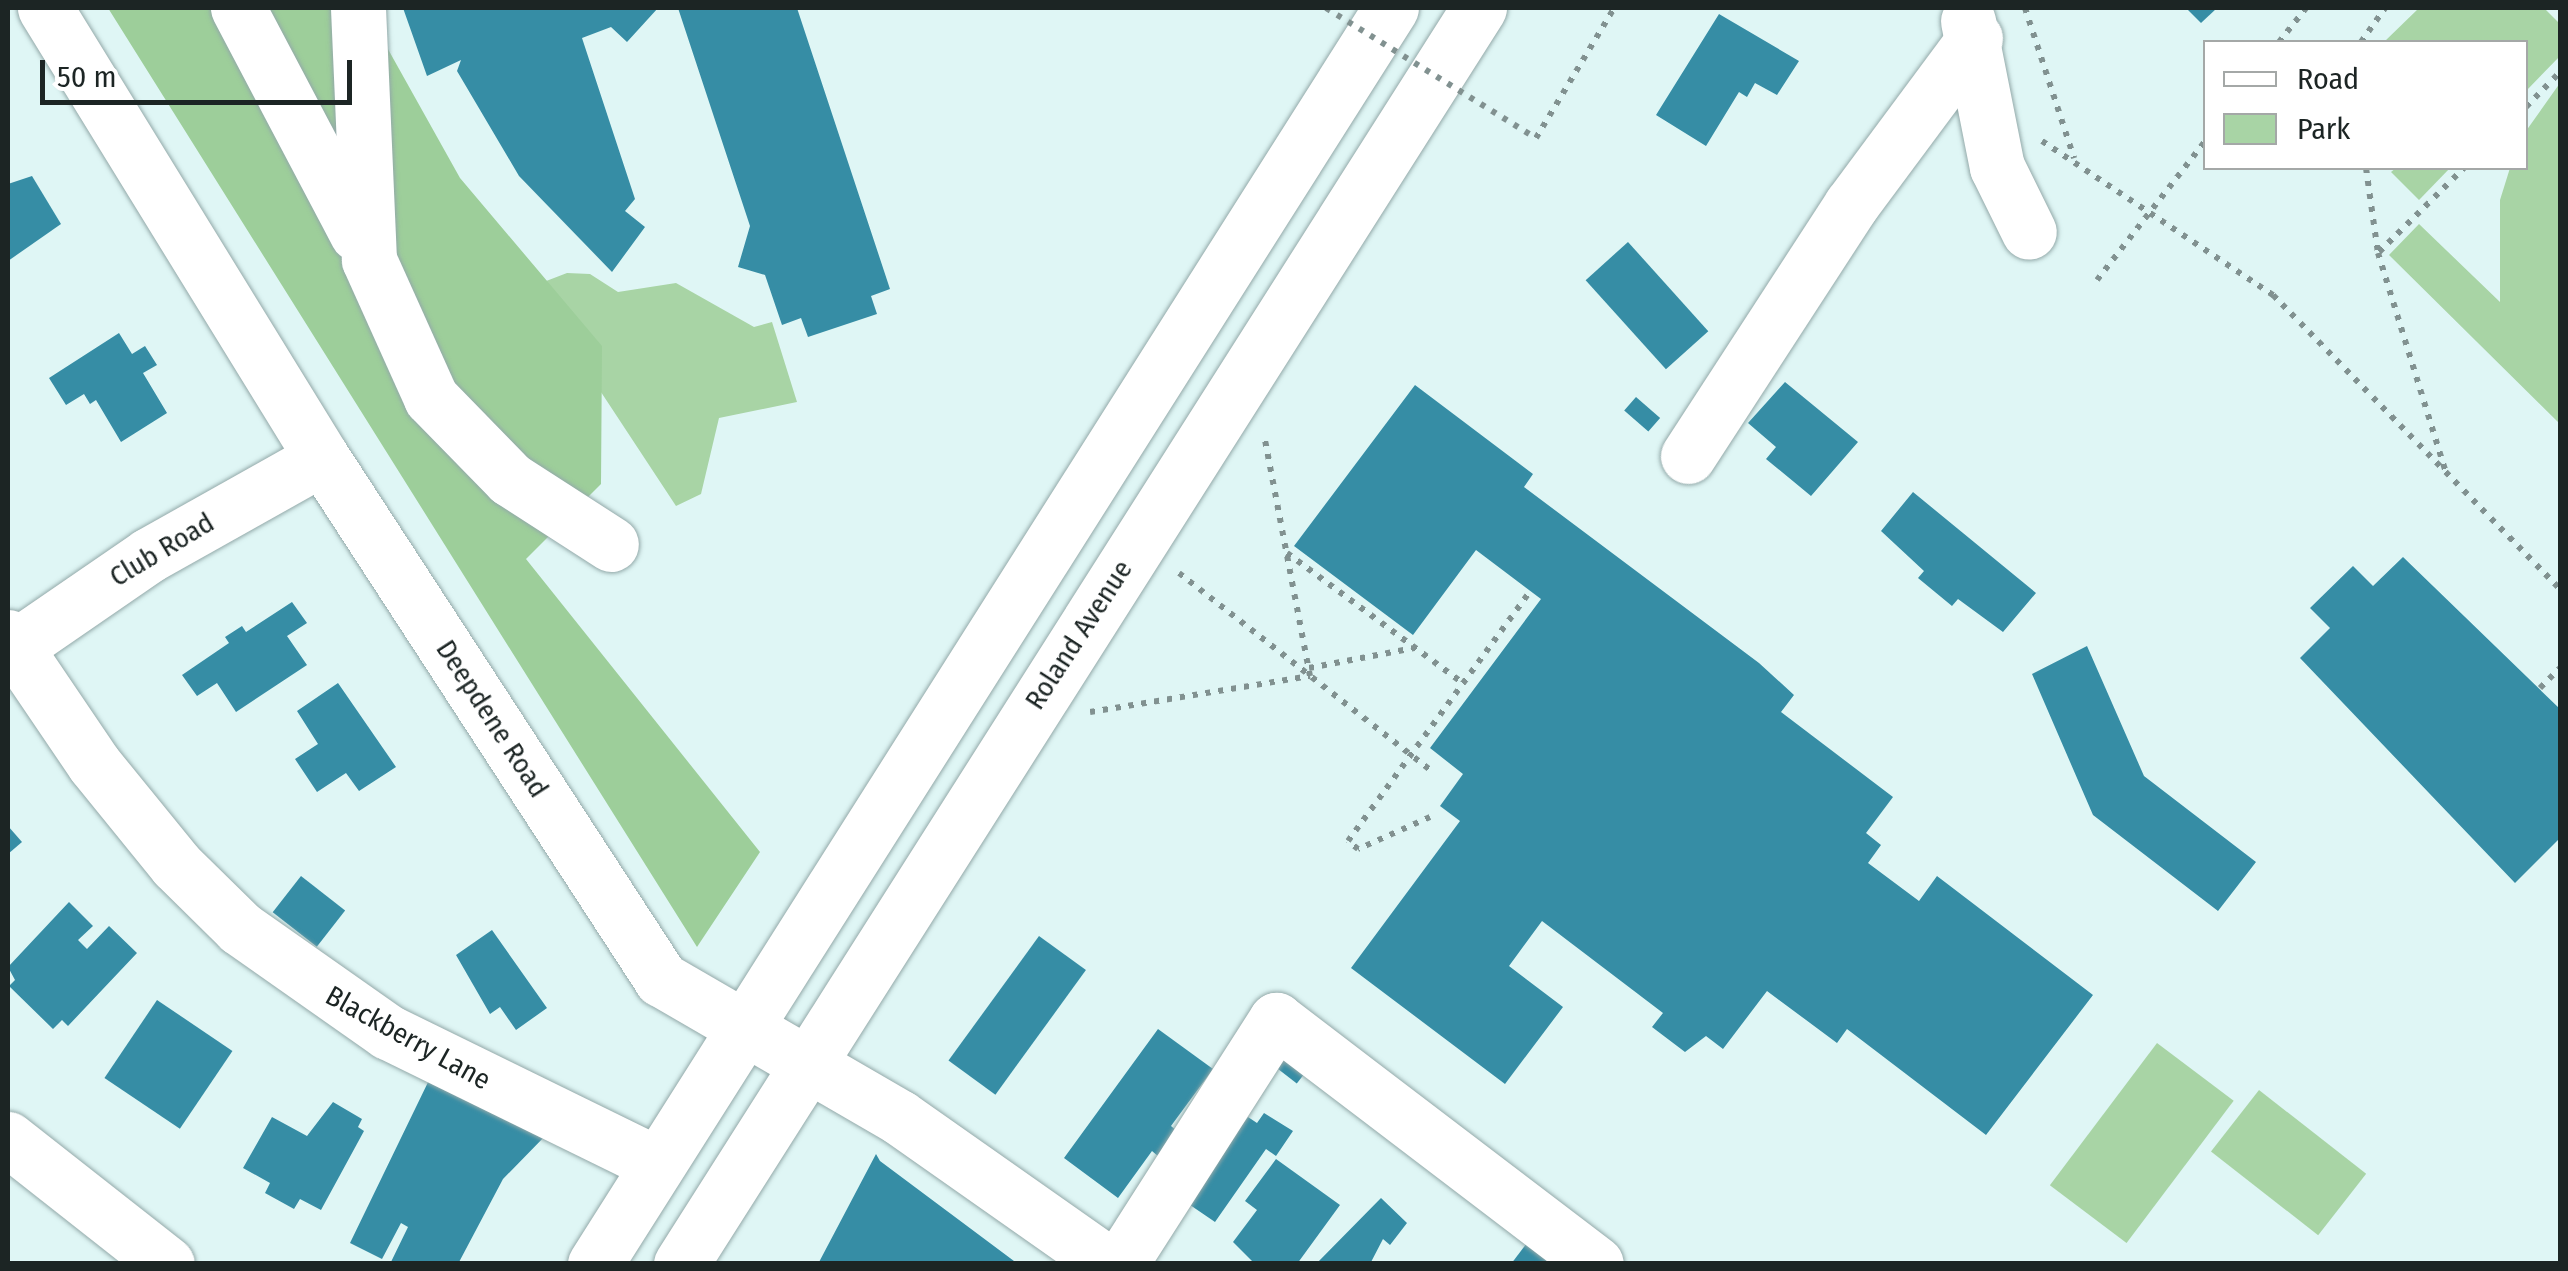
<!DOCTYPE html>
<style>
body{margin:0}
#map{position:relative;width:2568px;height:1271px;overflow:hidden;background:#dff6f5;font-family:"Fira Sans Condensed",sans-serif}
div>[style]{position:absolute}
.green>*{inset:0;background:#a8d4a5;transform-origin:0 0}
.forest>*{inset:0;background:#9dce9a}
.building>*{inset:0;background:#368da5;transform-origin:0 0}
.path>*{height:6px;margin-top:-3px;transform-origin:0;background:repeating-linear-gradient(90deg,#819190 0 5px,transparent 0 13px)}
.roads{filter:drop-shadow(0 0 2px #93a9a9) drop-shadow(0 0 2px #93a9a9)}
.minor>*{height:55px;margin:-27.5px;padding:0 27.5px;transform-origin:27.5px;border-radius:27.5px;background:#fff}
.major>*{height:55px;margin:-27.5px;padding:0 27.5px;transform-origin:27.5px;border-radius:27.5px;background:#fff}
.path-bridge>*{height:6px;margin-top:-3px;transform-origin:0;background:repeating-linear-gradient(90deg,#819190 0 5px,transparent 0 13px)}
span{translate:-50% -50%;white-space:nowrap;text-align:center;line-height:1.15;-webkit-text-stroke:8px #fff;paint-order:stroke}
.street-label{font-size:28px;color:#1c2524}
.frame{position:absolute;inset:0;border:10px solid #1c2524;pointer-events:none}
.legend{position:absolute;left:2203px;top:40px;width:325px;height:130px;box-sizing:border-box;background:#fff;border:2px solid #a4a8a7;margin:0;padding:12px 18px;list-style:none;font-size:30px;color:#1c2524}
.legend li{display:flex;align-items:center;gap:20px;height:50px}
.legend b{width:50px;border:2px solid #a4a8a7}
.scale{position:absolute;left:40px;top:60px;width:312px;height:45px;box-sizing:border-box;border:5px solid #1c2524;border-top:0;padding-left:12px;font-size:30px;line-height:35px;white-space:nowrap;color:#1c2524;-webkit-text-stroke:8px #fff;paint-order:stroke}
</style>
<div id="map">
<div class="green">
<i style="clip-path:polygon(2419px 8px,2544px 8px,2560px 24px,2560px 56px,2526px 91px,2526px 42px,2384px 42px)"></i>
<i style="clip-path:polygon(2560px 83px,2560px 424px,2389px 255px,2419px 224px,2500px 302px,2500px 200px,2510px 168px,2526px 168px,2526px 131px)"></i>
<i style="clip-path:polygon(2396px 168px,2450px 168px,2419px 200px,2391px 172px)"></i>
<i style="clip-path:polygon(567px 273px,590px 274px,618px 292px,676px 283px,754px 327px,772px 322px,797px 402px,719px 418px,701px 494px,676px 506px,597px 386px,541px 283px)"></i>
<i style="left:2157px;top:1043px;width:96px;height:178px;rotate:37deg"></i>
<i style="left:2259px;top:1090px;width:136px;height:78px;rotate:38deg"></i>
</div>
<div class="forest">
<i style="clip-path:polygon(108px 8px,365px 8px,460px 178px,602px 346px,601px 484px,526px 559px,760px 852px,697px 947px)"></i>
</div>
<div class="building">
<i style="clip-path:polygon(403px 8px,658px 8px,627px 42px,611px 27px,582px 38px,635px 199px,625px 211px,645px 227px,612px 272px,519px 176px,457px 71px,461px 60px,427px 76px)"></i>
<i style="clip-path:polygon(678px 8px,797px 8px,890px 289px,871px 296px,877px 314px,808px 337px,801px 318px,782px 325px,765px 275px,738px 267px,750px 226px)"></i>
<i style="clip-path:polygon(2186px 8px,2217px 8px,2201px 23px)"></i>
<i style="clip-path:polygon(1719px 14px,1799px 61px,1777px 95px,1755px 83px,1747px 97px,1739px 92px,1706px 146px,1656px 115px)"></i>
<i style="clip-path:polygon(32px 176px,61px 224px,8px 261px,8px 184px)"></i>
<i style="left:1628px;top:242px;width:120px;height:57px;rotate:48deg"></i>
<i style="clip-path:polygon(119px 333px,132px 354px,145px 346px,157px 365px,143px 373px,167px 413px,121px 442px,96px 400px,90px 404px,84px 394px,66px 405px,49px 378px)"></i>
<i style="clip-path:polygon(1785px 382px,1858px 442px,1811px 496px,1766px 459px,1776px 447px,1748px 423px)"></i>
<i style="clip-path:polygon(1415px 385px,1533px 474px,1524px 487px,1759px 663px,1794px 695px,1781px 712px,1893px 797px,1866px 833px,1881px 845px,1868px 863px,1919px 901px,1937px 876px,2093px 995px,1986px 1135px,1847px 1029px,1837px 1043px,1767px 991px,1723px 1049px,1706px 1036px,1685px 1052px,1652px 1027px,1663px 1013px,1542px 921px,1509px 966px,1563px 1007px,1505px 1084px,1351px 968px,1460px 821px,1440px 806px,1463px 774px,1430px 748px,1541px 599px,1476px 550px,1413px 635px,1294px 546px)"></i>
<i style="left:1636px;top:397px;width:32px;height:18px;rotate:41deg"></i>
<i style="clip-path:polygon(1913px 492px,2036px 593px,2003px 632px,1958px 599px,1952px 606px,1918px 578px,1924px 571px,1881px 531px)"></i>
<i style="clip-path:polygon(2403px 557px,2560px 709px,2560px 838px,2515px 883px,2300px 658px,2330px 628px,2310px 608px,2353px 566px,2373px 586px)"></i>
<i style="clip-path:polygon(292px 602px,307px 623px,287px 636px,307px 665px,236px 712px,217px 683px,197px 696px,182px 675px,229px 643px,225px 637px,242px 626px,246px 632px)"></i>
<i style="clip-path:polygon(2087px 646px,2144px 776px,2256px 862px,2218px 911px,2093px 815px,2032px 674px)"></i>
<i style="clip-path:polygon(338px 683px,396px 767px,359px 791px,346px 773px,317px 792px,295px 759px,318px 744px,297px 711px)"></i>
<i style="clip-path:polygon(8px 826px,22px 842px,8px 854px)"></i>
<i style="left:301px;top:876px;width:56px;height:46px;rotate:38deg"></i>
<i style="clip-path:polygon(69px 902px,93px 926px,78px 940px,87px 949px,109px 926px,137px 953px,68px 1026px,62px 1020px,53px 1029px,9px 986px,15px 980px,8px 967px)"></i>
<i style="clip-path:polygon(492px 930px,547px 1008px,516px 1030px,500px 1007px,490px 1014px,456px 955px)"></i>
<i style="left:1039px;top:936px;width:58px;height:154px;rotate:36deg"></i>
<i style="left:157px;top:1000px;width:91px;height:94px;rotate:34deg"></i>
<i style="clip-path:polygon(1158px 1029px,1213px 1069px,1171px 1126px,1178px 1132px,1159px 1157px,1152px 1151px,1118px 1198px,1064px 1158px)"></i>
<i style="left:1276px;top:1042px;width:42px;height:20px;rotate:38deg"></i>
<i style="clip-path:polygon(432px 1074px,547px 1134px,503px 1179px,458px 1264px,390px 1264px,408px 1227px,401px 1223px,382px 1259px,350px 1243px)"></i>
<i style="clip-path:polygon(333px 1102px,362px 1119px,358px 1127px,364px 1131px,321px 1210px,300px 1199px,294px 1209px,265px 1193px,270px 1183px,243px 1168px,272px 1117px,307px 1136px)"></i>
<i style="clip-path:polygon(1264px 1113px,1293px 1131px,1276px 1156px,1266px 1149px,1215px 1222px,1174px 1194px,1230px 1121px,1239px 1129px,1248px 1117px,1257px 1123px)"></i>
<i style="clip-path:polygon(876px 1154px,880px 1161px,1018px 1264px,818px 1264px)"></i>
<i style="clip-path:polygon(1276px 1159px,1340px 1205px,1297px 1264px,1255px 1264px,1233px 1242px,1257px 1210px,1245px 1201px)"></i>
<i style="clip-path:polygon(1381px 1198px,1407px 1223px,1390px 1245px,1383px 1239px,1370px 1264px,1316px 1264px)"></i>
<i style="clip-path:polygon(1533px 1235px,1572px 1264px,1511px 1264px)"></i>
</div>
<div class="path">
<i style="left:2025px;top:8px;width:158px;rotate:71.9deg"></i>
<i style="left:2279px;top:42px;width:43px;rotate:-51.5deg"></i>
<i style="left:2361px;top:42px;width:42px;rotate:-54.8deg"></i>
<i style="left:2526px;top:107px;width:49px;rotate:-45.8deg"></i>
<i style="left:1536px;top:138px;width:152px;rotate:-59deg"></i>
<i style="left:2042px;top:141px;width:278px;rotate:33.7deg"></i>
<i style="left:2273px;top:295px;width:411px;rotate:45.7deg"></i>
<i style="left:2366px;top:168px;width:86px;rotate:82deg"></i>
<i style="left:2378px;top:253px;width:227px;rotate:72.8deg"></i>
<i style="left:2379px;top:252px;width:120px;rotate:-44.7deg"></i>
<i style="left:2097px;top:280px;width:177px;rotate:-52.1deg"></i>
<i style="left:1287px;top:553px;width:219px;rotate:36.5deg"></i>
<i style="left:1179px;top:573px;width:324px;rotate:38.1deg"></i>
<i style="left:1309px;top:668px;width:107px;rotate:-10.8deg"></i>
<i style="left:2540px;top:688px;width:28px;rotate:-45deg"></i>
<i style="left:1090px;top:712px;width:223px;rotate:-9.3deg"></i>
<i style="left:1310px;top:676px;width:241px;rotate:-100.8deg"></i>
<i style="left:1430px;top:817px;width:79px;rotate:156deg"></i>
<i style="left:1358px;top:849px;width:13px;rotate:-141deg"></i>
<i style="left:1348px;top:841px;width:309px;rotate:-53.9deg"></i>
</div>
<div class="roads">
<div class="minor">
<i style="left:45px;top:8px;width:528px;rotate:58.39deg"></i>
<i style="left:322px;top:458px;width:622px;rotate:56.95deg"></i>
<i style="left:661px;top:979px;width:275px;rotate:30.1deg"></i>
<i style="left:899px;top:1117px;width:256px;rotate:35.1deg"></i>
<i style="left:238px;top:8px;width:255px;rotate:62.2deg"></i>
<i style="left:358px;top:8px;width:252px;rotate:87.5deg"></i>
<i style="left:369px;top:260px;width:151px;rotate:65.8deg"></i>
<i style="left:431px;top:398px;width:113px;rotate:45.7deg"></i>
<i style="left:510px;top:479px;width:120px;rotate:32.8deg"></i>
<i style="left:1968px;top:21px;width:149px;rotate:78.8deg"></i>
<i style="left:1997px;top:167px;width:72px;rotate:63.8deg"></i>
<i style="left:1688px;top:456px;width:299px;rotate:-57deg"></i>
<i style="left:1851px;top:205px;width:208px;rotate:-53.4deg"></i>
<i style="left:8px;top:637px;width:153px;rotate:55.9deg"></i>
<i style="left:94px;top:764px;width:130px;rotate:50.9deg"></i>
<i style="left:176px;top:865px;width:90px;rotate:44.5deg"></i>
<i style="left:240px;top:928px;width:181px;rotate:35.1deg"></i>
<i style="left:388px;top:1032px;width:295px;rotate:26.1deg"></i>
<i style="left:8px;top:652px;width:171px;rotate:-34.5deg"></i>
<i style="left:149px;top:555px;width:198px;rotate:-29.3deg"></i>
<i style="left:8px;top:1139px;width:202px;rotate:38.2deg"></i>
<i style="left:1120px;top:1264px;width:290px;rotate:-57.4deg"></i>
<i style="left:1276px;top:1020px;width:402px;rotate:37.3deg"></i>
</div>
<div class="major">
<i style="left:595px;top:1264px;width:1487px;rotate:-57.64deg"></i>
<i style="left:681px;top:1264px;width:1488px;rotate:-57.57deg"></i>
</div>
</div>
<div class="path-bridge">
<i style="left:1326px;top:8px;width:247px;rotate:31.8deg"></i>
</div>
<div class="street-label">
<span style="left:162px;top:550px;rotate:-31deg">Club Road</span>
<span style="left:1079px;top:635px;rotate:-57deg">Roland Avenue</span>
<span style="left:492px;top:719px;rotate:57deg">Deepdene Road</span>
<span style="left:408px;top:1038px;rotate:29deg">Blackberry Lane</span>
</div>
<div class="frame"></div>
<ul class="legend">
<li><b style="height:12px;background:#fff"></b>Road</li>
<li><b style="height:28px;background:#a8d4a5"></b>Park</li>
</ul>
<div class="scale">50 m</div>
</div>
